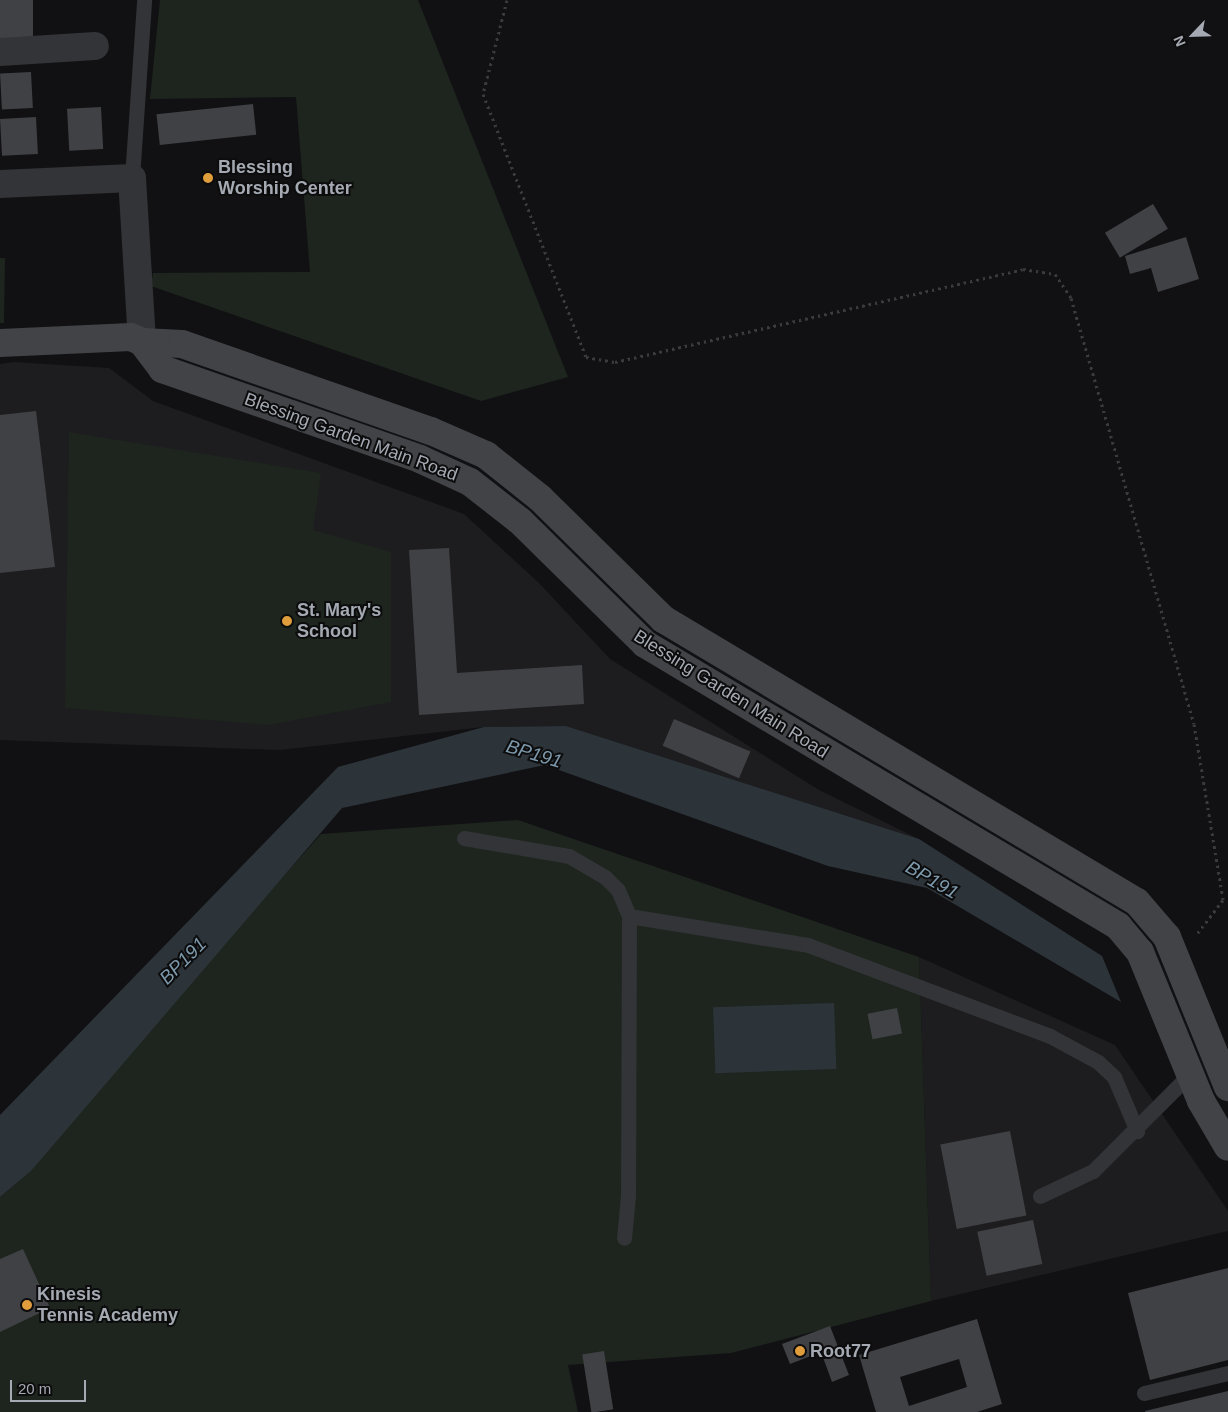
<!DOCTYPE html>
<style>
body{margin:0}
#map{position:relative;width:1228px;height:1412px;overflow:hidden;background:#111113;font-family:Helvetica,sans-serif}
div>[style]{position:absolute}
.built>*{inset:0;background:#1d1d1f}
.green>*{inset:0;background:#1e251e}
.water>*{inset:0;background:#2c343a;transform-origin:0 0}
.building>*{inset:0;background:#404145;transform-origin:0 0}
.path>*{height:3px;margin-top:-1.5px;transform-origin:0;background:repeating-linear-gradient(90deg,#393b3e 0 2.5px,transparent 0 6.5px)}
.lane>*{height:15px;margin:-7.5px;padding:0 7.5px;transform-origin:7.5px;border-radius:7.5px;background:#333437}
.street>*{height:28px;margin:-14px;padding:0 14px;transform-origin:14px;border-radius:14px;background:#333437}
.secondary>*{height:28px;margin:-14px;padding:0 14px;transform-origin:14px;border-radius:14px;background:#414347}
.dots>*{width:14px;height:14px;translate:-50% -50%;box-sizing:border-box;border:2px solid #0c0c0d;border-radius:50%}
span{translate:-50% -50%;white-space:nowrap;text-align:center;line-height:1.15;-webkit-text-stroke:4px #0c0c0d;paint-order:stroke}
.poi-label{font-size:18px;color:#a4a9b2;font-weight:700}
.left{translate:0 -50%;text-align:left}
.street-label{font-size:18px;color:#a4a9b2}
.water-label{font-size:19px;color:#7d99ab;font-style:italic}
.north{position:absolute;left:1168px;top:10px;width:50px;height:50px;-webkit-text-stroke:4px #0c0c0d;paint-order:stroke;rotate:246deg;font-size:14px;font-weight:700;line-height:20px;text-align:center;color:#a4a9b2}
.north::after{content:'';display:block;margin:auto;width:18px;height:22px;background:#a4a9b2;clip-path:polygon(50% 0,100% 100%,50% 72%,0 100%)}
.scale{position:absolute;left:10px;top:1380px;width:76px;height:22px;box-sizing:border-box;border:2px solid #a4a9b2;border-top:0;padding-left:6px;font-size:15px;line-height:18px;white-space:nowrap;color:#a4a9b2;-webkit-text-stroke:4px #0c0c0d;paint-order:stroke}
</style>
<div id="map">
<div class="built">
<i style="clip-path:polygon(13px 362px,109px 368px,153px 401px,464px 514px,539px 583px,610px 659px,819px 790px,919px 839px,566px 726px,484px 727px,280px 750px,0 740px,0 364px)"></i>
<i style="clip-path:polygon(919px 957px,1115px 1045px,1228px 1211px,1228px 1231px,931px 1301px)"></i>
</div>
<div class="green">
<i style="clip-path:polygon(160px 0,418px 0,568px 377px,481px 401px,151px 286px,153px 273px,310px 272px,296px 97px,150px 99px)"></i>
<i style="clip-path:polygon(0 258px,5px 258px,4px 323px,0 323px)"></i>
<i style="clip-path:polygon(69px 432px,321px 473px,313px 530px,391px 552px,391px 702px,268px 725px,65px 708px)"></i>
<i style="clip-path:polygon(518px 820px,919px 957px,931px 1301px,731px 1353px,568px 1365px,578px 1412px,0 1412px,0 1197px,31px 1171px,140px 1038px,321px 834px)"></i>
</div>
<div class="water">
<i style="clip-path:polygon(566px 726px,919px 839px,1102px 956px,1121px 1002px,927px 888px,828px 866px,545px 765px,342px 808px,31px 1171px,0 1197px,0 1115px,338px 767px,484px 727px)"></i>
<i style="left:834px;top:1003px;width:66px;height:121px;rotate:88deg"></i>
</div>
<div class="building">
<i style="left:0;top:0;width:33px;height:40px"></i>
<i style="left:31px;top:72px;width:36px;height:31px;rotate:87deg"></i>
<i style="left:253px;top:104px;width:31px;height:97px;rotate:84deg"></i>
<i style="left:101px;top:107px;width:42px;height:34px;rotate:87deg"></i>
<i style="left:36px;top:117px;width:37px;height:36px;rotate:87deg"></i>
<i style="left:1153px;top:204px;width:29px;height:56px;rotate:59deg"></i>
<i style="clip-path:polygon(1186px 237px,1199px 279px,1158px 292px,1151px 268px,1130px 274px,1125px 256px)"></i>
<i style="clip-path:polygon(36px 411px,55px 567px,0 573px,0 415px)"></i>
<i style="clip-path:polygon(449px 548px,457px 673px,582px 665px,584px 704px,419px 715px,409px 550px)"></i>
<i style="left:674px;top:719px;width:83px;height:29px;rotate:23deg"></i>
<i style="left:897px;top:1008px;width:26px;height:30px;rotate:79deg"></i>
<i style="left:1010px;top:1131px;width:86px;height:71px;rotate:79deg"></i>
<i style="left:1033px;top:1220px;width:45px;height:57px;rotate:78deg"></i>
<i style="clip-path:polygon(23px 1249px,50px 1308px,0 1332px,0 1259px)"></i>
<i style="clip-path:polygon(1228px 1268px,1228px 1360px,1150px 1380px,1128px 1293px)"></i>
<i style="clip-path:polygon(evenodd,977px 1319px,1002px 1404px,977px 1412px,876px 1412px,859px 1355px,977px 1319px,959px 1359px,967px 1387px,909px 1406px,900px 1377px,959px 1359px)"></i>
<i style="clip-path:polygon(830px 1326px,849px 1375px,832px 1382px,821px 1352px,790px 1364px,782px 1344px)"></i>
<i style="left:604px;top:1351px;width:59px;height:22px;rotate:81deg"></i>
<i style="clip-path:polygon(1228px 1391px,1228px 1412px,1145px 1412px,1145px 1411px)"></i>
</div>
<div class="path">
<i style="left:507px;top:0;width:97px;rotate:104.3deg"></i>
<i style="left:483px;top:94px;width:282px;rotate:68.6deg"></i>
<i style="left:586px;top:357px;width:29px;rotate:10deg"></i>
<i style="left:615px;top:362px;width:418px;rotate:-12.8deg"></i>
<i style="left:1023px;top:269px;width:32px;rotate:9deg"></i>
<i style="left:1055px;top:274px;width:29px;rotate:56deg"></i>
<i style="left:1071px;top:298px;width:443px;rotate:73.9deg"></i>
<i style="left:1194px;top:724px;width:178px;rotate:80.6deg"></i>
<i style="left:1223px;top:900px;width:44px;rotate:127.6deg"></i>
</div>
<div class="lane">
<i style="left:132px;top:178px;width:178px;rotate:-86.1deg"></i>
<i style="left:464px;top:838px;width:107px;rotate:9.7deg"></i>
<i style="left:569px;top:856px;width:42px;rotate:30.3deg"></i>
<i style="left:605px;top:877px;width:18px;rotate:45deg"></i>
<i style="left:618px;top:890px;width:28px;rotate:67deg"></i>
<i style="left:629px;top:916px;width:280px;rotate:90.2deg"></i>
<i style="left:628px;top:1196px;width:42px;rotate:95.4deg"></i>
<i style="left:629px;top:916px;width:181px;rotate:9.2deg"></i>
<i style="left:808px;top:945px;width:259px;rotate:20.6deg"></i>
<i style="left:1050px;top:1036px;width:55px;rotate:28.4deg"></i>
<i style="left:1098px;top:1062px;width:22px;rotate:43deg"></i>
<i style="left:1114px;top:1077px;width:59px;rotate:66.9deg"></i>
<i style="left:1040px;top:1196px;width:59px;rotate:-25.3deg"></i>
<i style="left:1093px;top:1171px;width:137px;rotate:-45deg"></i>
<i style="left:1144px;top:1393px;width:86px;rotate:-13.4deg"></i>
</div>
<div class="street">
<i style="left:0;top:52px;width:95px;rotate:-3.6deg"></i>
<i style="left:0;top:184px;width:132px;rotate:-2.6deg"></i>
<i style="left:132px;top:178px;width:164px;rotate:86.5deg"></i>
</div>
<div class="secondary">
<i style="left:142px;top:342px;width:34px;rotate:53deg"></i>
<i style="left:162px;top:369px;width:273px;rotate:19.2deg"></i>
<i style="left:420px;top:459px;width:55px;rotate:24.7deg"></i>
<i style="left:470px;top:482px;width:63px;rotate:38deg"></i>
<i style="left:520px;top:521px;width:175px;rotate:44.5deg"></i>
<i style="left:645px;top:644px;width:551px;rotate:30.8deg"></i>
<i style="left:1118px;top:926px;width:34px;rotate:50deg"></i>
<i style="left:1140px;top:952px;width:161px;rotate:67.7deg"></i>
<i style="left:1201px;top:1101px;width:53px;rotate:59.6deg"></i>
<i style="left:0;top:343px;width:131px;rotate:-2.6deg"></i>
<i style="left:131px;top:337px;width:12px;rotate:24deg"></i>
<i style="left:142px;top:342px;width:40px;rotate:2.9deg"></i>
<i style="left:182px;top:344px;width:264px;rotate:19.3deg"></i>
<i style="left:431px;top:431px;width:60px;rotate:23.6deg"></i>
<i style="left:486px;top:455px;width:69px;rotate:38.5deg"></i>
<i style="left:540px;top:498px;width:173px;rotate:44.5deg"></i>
<i style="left:663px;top:619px;width:552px;rotate:30.84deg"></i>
<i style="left:1137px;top:902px;width:46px;rotate:49.4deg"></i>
<i style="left:1167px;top:937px;width:162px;rotate:67.9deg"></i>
</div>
<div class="dots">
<i style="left:208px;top:178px;background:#e09d3b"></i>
<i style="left:287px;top:621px;background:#e09d3b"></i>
<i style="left:27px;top:1305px;background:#e09d3b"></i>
<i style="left:800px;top:1351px;background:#e09d3b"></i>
</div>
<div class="poi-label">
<span class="left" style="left:218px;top:178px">Blessing<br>Worship Center</span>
<span class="left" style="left:297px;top:621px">St. Mary's<br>School</span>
<span class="left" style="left:37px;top:1305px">Kinesis<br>Tennis Academy</span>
<span class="left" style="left:810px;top:1351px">Root77</span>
</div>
<div class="street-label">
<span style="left:351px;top:437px;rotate:20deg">Blessing Garden Main Road</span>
<span style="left:731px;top:694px;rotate:32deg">Blessing Garden Main Road</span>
</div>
<div class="water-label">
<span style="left:534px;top:754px;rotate:17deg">BP191</span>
<span style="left:932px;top:880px;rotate:30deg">BP191</span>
<span style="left:183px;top:961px;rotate:-45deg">BP191</span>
</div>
<div class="north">N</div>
<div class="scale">20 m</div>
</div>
